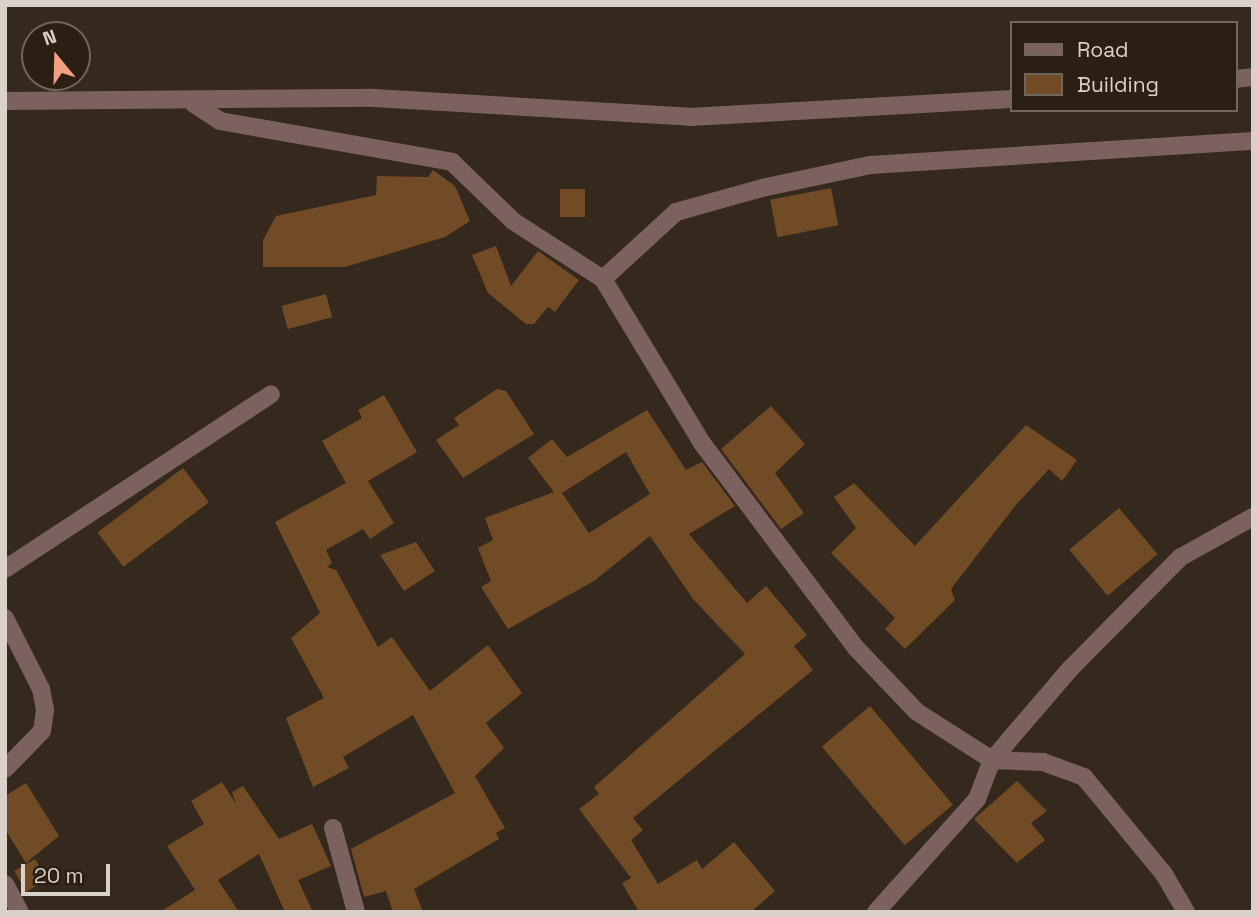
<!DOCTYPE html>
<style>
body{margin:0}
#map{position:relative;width:1258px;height:917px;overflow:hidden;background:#35281c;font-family:"Space Grotesk",sans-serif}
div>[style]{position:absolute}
.building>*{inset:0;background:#714b25;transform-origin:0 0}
.minor>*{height:18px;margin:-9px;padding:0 9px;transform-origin:9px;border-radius:9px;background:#7b625f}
span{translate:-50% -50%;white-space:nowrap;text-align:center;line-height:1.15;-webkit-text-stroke:7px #2b1e12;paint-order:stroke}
.frame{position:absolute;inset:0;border:7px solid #dad1ca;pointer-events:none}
.legend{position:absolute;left:1010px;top:21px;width:228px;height:91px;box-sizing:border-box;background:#2b1e12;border:2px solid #71665c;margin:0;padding:9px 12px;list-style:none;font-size:21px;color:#dad1ca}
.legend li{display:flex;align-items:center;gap:14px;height:35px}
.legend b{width:35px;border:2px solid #71665c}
.north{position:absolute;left:21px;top:21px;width:70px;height:70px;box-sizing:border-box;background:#2b1e12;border:2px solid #71665c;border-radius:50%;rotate:341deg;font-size:19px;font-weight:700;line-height:28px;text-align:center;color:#dad1ca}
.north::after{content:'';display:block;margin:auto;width:24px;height:32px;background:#f39f84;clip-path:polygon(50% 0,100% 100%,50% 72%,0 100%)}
.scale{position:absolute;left:21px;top:864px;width:89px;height:32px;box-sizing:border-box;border:4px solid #dad1ca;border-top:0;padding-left:9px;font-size:21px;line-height:24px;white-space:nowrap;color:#dad1ca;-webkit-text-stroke:5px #2b1e12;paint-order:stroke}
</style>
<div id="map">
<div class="building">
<i style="clip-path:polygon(433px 170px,455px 186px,470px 221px,445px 237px,345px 267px,263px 267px,263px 240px,276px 216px,376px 195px,377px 176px,428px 177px)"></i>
<i style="left:831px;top:188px;width:38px;height:62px;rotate:79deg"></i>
<i style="left:585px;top:189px;width:28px;height:25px;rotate:90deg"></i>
<i style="clip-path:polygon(496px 246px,511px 286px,538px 251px,579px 280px,555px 312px,548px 307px,534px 324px,526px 324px,488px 293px,472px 255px)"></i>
<i style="left:326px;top:294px;width:24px;height:46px;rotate:75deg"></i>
<i style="clip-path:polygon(497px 389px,506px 391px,534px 434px,463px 478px,436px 440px,459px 425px,454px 418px)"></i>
<i style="clip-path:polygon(384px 395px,417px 452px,368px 481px,394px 523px,370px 539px,363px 529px,326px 550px,332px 563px,327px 567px,336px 570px,378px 647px,392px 637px,430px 691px,488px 645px,522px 693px,486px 723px,504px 748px,475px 776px,505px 828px,496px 833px,499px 839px,414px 889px,423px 912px,393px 912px,386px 891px,364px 897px,351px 849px,455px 793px,413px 715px,343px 757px,349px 768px,313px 787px,286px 718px,324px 698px,291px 638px,320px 613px,275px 522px,346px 483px,322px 441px,362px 418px,358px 410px)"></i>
<i style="clip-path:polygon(771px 406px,805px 444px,775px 473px,804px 513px,781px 529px,721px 449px)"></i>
<i style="clip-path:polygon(evenodd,647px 410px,686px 470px,702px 462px,735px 506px,689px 534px,747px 603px,766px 586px,807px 635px,794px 646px,813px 670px,633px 818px,643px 830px,631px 840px,658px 884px,697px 860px,702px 869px,734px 842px,775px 891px,751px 912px,639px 912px,622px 883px,631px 878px,579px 809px,599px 794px,594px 787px,745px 654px,693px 599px,650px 536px,594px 581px,508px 629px,481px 587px,491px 581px,478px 548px,493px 540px,485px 518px,554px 492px,528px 458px,552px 439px,567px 457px,647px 410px,626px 452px,650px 494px,589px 533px,562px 493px,626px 452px)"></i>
<i style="clip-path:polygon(1026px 425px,1077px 460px,1062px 481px,1049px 469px,1015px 506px,951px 589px,955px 600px,905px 649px,885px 629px,895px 618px,831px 553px,856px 528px,834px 497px,854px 483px,915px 546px)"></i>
<i style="left:183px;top:468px;width:43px;height:107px;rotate:53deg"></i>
<i style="left:1119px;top:508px;width:60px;height:65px;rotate:50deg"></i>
<i style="clip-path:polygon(416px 542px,435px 571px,404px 591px,380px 555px)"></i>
<i style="left:870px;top:706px;width:129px;height:63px;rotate:50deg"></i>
<i style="clip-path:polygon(1017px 781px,1047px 811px,1031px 823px,1045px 840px,1017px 863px,974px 819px)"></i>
<i style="clip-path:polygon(222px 782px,236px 804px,232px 792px,243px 786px,279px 839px,312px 824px,331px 866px,298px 880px,313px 912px,285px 912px,259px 854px,218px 880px,239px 912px,160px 912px,195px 890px,167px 846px,204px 824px,191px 801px)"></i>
<i style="clip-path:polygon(26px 783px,59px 836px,26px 863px,5px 829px,5px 796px)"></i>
<i style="left:35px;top:859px;width:24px;height:24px;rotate:60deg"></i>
</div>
<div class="minor">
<i style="left:1235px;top:79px;width:18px;rotate:-6deg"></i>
<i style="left:5px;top:101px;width:369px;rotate:-0.5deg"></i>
<i style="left:374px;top:98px;width:317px;rotate:3.4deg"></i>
<i style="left:690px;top:117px;width:322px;rotate:-3.2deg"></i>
<i style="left:194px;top:104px;width:31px;rotate:33deg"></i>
<i style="left:220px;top:121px;width:236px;rotate:10deg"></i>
<i style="left:452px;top:162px;width:85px;rotate:44deg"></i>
<i style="left:513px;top:221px;width:107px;rotate:32.8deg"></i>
<i style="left:603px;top:279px;width:192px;rotate:58.9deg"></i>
<i style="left:702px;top:443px;width:256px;rotate:53.1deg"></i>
<i style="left:856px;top:648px;width:88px;rotate:46.4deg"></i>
<i style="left:917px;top:712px;width:89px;rotate:32.6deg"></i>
<i style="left:992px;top:760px;width:51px;rotate:2.2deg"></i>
<i style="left:1043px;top:762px;width:44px;rotate:20.1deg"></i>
<i style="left:1084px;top:777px;width:126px;rotate:50.5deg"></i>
<i style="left:1164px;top:874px;width:44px;rotate:59.9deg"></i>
<i style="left:603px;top:279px;width:99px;rotate:-42.5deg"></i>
<i style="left:676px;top:212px;width:89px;rotate:-15.6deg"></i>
<i style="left:762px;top:188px;width:110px;rotate:-12deg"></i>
<i style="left:870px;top:165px;width:384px;rotate:-3.6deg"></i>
<i style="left:5px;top:569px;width:318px;rotate:-33.3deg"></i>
<i style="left:5px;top:618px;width:80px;rotate:63.1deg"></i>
<i style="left:41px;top:689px;width:21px;rotate:79deg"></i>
<i style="left:45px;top:710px;width:21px;rotate:98deg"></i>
<i style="left:42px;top:731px;width:53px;rotate:134.2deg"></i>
<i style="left:333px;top:828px;width:87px;rotate:74.7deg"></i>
<i style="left:5px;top:884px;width:32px;rotate:62deg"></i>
<i style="left:876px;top:912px;width:152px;rotate:-48.2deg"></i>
<i style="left:977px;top:799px;width:42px;rotate:-69deg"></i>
<i style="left:992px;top:760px;width:120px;rotate:-49.4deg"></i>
<i style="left:1070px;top:669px;width:158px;rotate:-45.3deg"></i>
<i style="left:1181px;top:557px;width:82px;rotate:-29.1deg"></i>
</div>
<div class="frame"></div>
<ul class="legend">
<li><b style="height:9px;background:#7b625f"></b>Road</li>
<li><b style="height:19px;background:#714b25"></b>Building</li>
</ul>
<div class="north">N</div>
<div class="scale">20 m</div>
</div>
